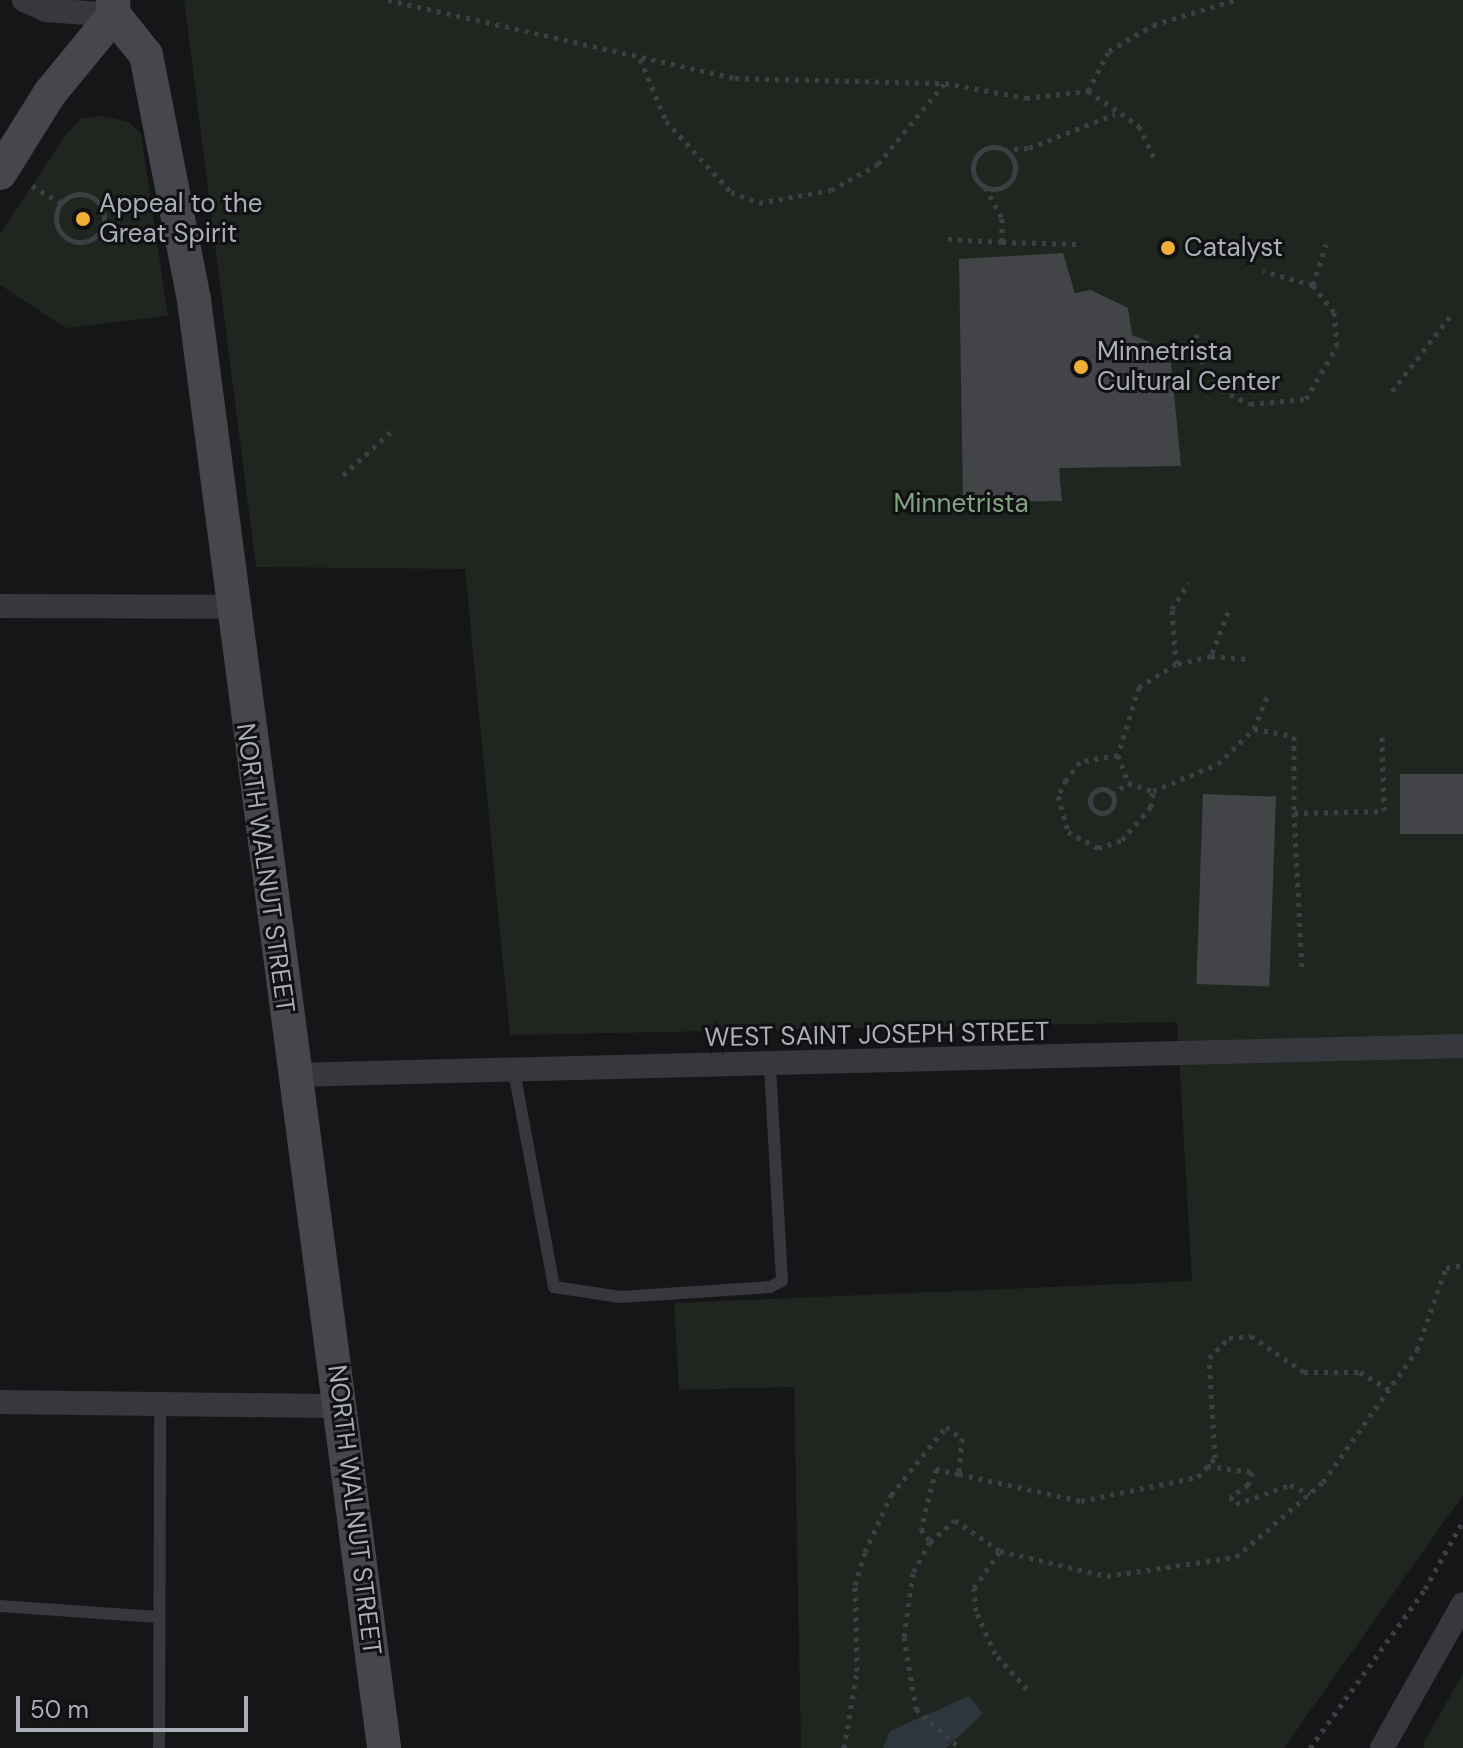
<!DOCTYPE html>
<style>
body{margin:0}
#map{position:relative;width:1463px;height:1748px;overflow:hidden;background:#161618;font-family:"DM Sans",sans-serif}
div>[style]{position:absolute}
.green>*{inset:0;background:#1e261f}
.water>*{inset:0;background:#2c363c}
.building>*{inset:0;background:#434448;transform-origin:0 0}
.path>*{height:5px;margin-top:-2.5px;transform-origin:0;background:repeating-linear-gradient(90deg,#3d3f44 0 4px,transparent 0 10px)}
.path>.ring{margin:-2.5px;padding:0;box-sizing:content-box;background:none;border:5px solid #3d3f44;border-radius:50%}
.lane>*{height:12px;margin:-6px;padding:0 6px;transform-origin:6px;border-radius:6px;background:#37383d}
.street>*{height:24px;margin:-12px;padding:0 12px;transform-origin:12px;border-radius:12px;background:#37383d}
.secondary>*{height:34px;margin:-17px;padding:0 17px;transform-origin:17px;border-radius:17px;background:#45474d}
.dots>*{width:22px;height:22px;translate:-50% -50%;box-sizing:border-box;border:4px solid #111113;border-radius:50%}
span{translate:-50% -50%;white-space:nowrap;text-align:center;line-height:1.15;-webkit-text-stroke:6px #111113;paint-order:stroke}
.poi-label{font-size:26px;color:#a9aeb8}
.left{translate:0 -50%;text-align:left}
.park-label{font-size:26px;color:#80a381}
.street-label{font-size:26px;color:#a9aeb8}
.scale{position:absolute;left:16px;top:1696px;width:232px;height:36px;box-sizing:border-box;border:4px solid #a9aeb8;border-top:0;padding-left:10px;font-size:24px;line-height:28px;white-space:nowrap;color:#a9aeb8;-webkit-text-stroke:6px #111113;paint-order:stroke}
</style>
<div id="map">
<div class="green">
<i style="clip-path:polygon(184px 0,1463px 0,1463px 1495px,1284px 1748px,801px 1748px,794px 1387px,679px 1390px,674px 1303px,1192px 1281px,1177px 1022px,510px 1035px,465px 569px,256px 567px)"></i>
<i style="clip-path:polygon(101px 116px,129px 122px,141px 134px,168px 316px,66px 328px,0 285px,0 234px,65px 136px,80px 119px)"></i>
<i style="clip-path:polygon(1463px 1673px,1463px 1748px,1424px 1748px,1424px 1742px)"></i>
</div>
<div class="water">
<i style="clip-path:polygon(969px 1696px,983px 1714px,946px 1748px,883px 1748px,890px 1731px)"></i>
</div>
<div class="building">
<i style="clip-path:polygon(1063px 253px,1075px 293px,1091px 290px,1128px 308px,1132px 335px,1150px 342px,1142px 360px,1171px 363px,1181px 466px,1059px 468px,1062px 501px,963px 502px,959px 259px)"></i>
<i style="left:1463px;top:774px;width:60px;height:63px;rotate:90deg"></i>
<i style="left:1203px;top:794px;width:73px;height:190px;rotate:2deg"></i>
</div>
<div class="path">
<i style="left:388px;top:0;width:356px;rotate:12.7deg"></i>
<i style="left:735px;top:78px;width:210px;rotate:1.4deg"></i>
<i style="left:945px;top:83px;width:82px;rotate:10.5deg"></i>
<i style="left:1026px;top:98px;width:62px;rotate:-6.4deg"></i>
<i style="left:1088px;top:91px;width:45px;rotate:-62.3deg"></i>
<i style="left:1109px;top:51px;width:51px;rotate:-30.6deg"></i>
<i style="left:1153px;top:25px;width:86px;rotate:-17deg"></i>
<i style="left:640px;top:59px;width:67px;rotate:67.2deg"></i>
<i style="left:666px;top:121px;width:96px;rotate:47.5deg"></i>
<i style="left:731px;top:192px;width:30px;rotate:21deg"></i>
<i style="left:759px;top:203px;width:73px;rotate:-10.2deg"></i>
<i style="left:831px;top:190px;width:54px;rotate:-29deg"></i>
<i style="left:878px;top:164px;width:104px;rotate:-50.5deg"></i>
<i style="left:1088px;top:91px;width:62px;rotate:34.5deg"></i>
<i style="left:1139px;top:126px;width:40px;rotate:65deg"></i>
<i class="ring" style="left:973px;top:147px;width:37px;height:37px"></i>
<i style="left:1004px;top:150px;width:25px;rotate:-5deg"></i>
<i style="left:1029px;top:148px;width:92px;rotate:-21.6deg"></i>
<i style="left:32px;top:186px;width:34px;rotate:30deg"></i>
<i style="left:985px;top:187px;width:35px;rotate:61deg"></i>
<i style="left:1002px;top:218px;width:24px;rotate:90deg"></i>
<i style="left:1002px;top:242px;width:74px;rotate:1.5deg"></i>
<i class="ring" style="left:56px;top:194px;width:43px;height:43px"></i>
<i style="left:102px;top:209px;width:41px;rotate:-1.4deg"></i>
<i style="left:948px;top:239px;width:54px;rotate:3.2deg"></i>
<i style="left:1313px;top:285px;width:43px;rotate:-72.4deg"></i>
<i style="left:1196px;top:334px;width:26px;rotate:79deg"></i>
<i style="left:1201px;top:360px;width:36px;rotate:56deg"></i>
<i style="left:1221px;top:390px;width:32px;rotate:26deg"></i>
<i style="left:1250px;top:404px;width:56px;rotate:-5.1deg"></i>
<i style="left:1306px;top:399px;width:61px;rotate:-59.7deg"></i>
<i style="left:1337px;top:346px;width:34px;rotate:-95deg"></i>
<i style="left:1334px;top:312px;width:34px;rotate:-128deg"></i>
<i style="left:1313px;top:285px;width:52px;rotate:-164.4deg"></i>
<i style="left:1392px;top:391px;width:98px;rotate:-52.1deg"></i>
<i style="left:343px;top:475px;width:66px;rotate:-41.9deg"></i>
<i style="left:1228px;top:612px;width:47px;rotate:111.1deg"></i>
<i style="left:1211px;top:656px;width:36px;rotate:167deg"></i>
<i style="left:1176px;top:664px;width:44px;rotate:148.1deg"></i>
<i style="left:1139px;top:687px;width:71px;rotate:107.2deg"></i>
<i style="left:1118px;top:755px;width:30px;rotate:70deg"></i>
<i style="left:1128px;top:783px;width:26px;rotate:18deg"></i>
<i style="left:1153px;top:791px;width:70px;rotate:-22.6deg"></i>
<i style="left:1218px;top:764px;width:50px;rotate:-44.2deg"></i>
<i style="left:1254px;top:729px;width:35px;rotate:-68deg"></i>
<i style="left:1211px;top:656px;width:35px;rotate:5deg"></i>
<i style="left:1176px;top:664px;width:55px;rotate:-94.2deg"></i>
<i style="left:1172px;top:609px;width:31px;rotate:-58deg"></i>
<i style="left:1254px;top:729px;width:41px;rotate:9.9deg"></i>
<i style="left:1294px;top:736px;width:77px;rotate:90deg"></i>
<i style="left:1294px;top:813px;width:90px;rotate:-1.3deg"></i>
<i style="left:1384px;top:811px;width:78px;rotate:-91.5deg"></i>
<i style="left:1118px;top:755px;width:39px;rotate:170deg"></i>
<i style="left:1080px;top:762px;width:23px;rotate:128deg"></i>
<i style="left:1066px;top:780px;width:18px;rotate:117deg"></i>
<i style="left:1058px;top:796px;width:37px;rotate:74deg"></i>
<i style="left:1068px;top:832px;width:34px;rotate:28deg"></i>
<i style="left:1098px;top:848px;width:25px;rotate:-18deg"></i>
<i style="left:1122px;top:840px;width:44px;rotate:-48.7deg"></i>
<i style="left:1151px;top:807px;width:16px;rotate:-83deg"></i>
<i class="ring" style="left:1090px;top:789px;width:19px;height:19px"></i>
<i style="left:1112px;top:795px;width:20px;rotate:-37deg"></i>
<i style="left:1294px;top:813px;width:159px;rotate:87.1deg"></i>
<i style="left:1207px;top:1466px;width:45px;rotate:7.6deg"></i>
<i style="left:1252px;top:1472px;width:14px;rotate:107deg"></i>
<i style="left:1248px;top:1485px;width:22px;rotate:146deg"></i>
<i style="left:1230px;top:1497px;width:9px;rotate:49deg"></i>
<i style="left:1236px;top:1504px;width:57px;rotate:-19.4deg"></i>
<i style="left:1290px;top:1485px;width:22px;rotate:24deg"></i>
<i style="left:959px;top:1474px;width:24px;rotate:-168deg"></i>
<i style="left:936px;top:1469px;width:62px;rotate:104deg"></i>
<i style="left:921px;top:1529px;width:16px;rotate:55deg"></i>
<i style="left:930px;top:1542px;width:33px;rotate:-41deg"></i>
<i style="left:955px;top:1520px;width:55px;rotate:34.6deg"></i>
<i style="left:930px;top:1542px;width:35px;rotate:119deg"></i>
<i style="left:913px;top:1573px;width:65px;rotate:98deg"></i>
<i style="left:904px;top:1637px;width:73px;rotate:80.5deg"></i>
<i style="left:916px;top:1709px;width:59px;rotate:41.6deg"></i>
<i style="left:1027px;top:1689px;width:47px;rotate:-132.4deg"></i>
<i style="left:995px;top:1654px;width:47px;rotate:-113.8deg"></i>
<i style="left:976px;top:1611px;width:23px;rotate:-95deg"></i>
<i style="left:974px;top:1588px;width:45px;rotate:-54.9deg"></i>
<i style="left:1000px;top:1551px;width:110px;rotate:13.2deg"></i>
<i style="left:1107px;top:1576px;width:130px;rotate:-8.4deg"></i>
<i style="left:1236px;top:1557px;width:115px;rotate:-40.8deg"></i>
<i style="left:1323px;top:1482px;width:162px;rotate:-54.5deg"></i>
<i style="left:1417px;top:1350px;width:87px;rotate:-70.5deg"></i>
<i style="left:1446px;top:1268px;width:17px;rotate:-10deg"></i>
<i style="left:844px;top:1748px;width:78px;rotate:-80.4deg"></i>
<i style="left:857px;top:1671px;width:86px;rotate:-91.3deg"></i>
<i style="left:855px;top:1585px;width:34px;rotate:-73deg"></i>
<i style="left:865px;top:1552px;width:63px;rotate:-65.5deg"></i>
<i style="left:891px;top:1495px;width:87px;rotate:-51deg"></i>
<i style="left:946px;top:1427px;width:19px;rotate:35deg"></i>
<i style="left:962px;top:1438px;width:36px;rotate:95deg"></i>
<i style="left:959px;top:1474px;width:125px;rotate:12.5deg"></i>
<i style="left:1081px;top:1501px;width:119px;rotate:-11.6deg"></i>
<i style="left:1198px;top:1477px;width:25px;rotate:-48deg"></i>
<i style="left:1215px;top:1458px;width:100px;rotate:-93.4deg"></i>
<i style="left:1209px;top:1358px;width:28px;rotate:-45deg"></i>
<i style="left:1229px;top:1338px;width:22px;rotate:-5deg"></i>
<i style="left:1251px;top:1336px;width:64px;rotate:34.2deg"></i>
<i style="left:1304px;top:1372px;width:56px"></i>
<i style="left:1360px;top:1372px;width:37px;rotate:31deg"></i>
<i style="left:1310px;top:1748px;width:196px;rotate:-54.1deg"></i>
<i style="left:1425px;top:1589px;width:78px;rotate:-60.8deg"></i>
</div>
<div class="lane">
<i style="left:514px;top:1071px;width:220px;rotate:79.5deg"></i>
<i style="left:554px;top:1287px;width:67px;rotate:8.6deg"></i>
<i style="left:620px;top:1297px;width:150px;rotate:-3.8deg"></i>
<i style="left:770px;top:1287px;width:13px;rotate:-27deg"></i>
<i style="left:782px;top:1281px;width:217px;rotate:-93.2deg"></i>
<i style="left:0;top:1606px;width:158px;rotate:4deg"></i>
<i style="left:159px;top:1748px;width:345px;rotate:-89.8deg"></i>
</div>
<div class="street">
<i style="left:24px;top:0;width:24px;rotate:24deg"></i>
<i style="left:46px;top:10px;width:68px;rotate:4.2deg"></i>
<i style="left:0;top:606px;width:230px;rotate:0.2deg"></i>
<i style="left:292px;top:1075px;width:1171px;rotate:-1.42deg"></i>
<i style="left:0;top:1402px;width:341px;rotate:0.7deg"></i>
<i style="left:1382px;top:1748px;width:165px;rotate:-60.6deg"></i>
</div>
<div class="secondary">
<i style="left:113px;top:0;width:15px;rotate:86deg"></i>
<i style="left:114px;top:15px;width:51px;rotate:51.3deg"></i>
<i style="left:146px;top:55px;width:250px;rotate:78.9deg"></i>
<i style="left:194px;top:300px;width:1460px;rotate:82.52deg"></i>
<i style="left:0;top:173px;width:94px;rotate:-58deg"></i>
<i style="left:50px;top:93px;width:101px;rotate:-50.6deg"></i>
</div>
<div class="dots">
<i style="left:83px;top:219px;background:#f1af36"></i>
<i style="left:1168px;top:248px;background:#f1af36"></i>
<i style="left:1081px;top:367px;background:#f1af36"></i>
</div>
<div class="poi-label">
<span class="left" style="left:99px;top:219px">Appeal to the<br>Great Spirit</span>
<span class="left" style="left:1184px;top:248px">Catalyst</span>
<span class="left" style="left:1097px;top:367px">Minnetrista<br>Cultural Center</span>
</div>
<div class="park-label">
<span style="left:961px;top:504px">Minnetrista</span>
</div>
<div class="street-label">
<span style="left:265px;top:868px;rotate:82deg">NORTH WALNUT STREET</span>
<span style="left:877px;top:1035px;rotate:-1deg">WEST SAINT JOSEPH STREET</span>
<span style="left:354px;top:1510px;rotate:83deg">NORTH WALNUT STREET</span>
</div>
<div class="scale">50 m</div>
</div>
